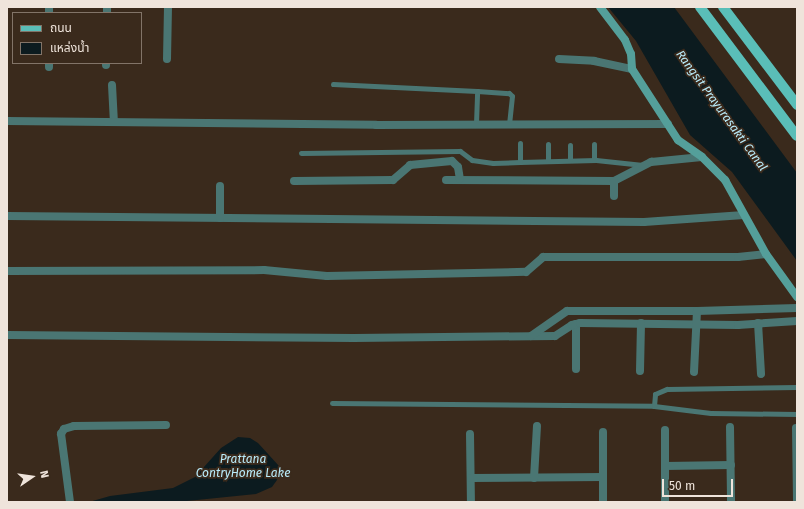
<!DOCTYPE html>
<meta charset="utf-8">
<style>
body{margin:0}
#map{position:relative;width:804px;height:509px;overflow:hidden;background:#3a2a1c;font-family:"Fira Sans","Noto Sans Thai",sans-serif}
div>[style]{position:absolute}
.water>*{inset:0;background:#0c1b1f}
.lane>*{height:5px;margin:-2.5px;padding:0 2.5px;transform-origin:2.5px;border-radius:2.5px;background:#4a7673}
.street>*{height:8px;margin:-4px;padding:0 4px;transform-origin:4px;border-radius:4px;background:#4a7673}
.secondary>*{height:8px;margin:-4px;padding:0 4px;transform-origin:4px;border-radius:4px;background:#549f9a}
.primary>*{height:10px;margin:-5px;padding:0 5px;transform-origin:5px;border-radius:5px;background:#5abeb8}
span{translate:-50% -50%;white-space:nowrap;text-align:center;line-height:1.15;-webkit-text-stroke:3.5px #3a2a1c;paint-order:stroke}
.water-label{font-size:12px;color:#b9ecfb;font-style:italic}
.frame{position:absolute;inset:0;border:8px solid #efe4db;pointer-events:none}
.legend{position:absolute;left:12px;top:12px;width:130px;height:52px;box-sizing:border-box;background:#3a2a1c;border:1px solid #827468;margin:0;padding:5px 7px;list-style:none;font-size:12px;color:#efe4db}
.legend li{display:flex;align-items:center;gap:8px;height:20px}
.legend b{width:20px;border:1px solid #827468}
.north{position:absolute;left:12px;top:457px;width:40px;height:40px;-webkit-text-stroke:3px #3a2a1c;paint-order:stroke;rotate:77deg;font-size:11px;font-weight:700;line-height:16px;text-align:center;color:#efe4db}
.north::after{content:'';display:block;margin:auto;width:14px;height:18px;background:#efe4db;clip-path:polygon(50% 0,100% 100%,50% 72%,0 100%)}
.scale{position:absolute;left:662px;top:479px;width:71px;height:18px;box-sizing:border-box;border:2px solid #efe4db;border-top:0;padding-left:5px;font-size:12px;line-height:14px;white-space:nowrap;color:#efe4db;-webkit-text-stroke:3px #3a2a1c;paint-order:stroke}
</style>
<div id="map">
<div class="water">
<i style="clip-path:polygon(608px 7px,674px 7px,797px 173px,797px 261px,732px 172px,690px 135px,636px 41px)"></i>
<i style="clip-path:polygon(238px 437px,250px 438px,258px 443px,279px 466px,277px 480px,272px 487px,256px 494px,177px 502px,89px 502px,110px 496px,173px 488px,195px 477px,221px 448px)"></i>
</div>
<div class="lane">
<i style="left:333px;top:84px;width:144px;rotate:2.8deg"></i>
<i style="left:476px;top:124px;width:33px;rotate:-88deg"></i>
<i style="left:477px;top:91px;width:32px;rotate:4deg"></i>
<i style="left:509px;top:93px;width:4px;rotate:45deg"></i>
<i style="left:512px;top:96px;width:28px;rotate:96deg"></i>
<i style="left:520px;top:143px;width:19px;rotate:90deg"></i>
<i style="left:520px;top:162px;width:76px;rotate:-1.5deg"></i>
<i style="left:596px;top:160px;width:47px;rotate:6.1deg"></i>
<i style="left:301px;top:153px;width:159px;rotate:-0.7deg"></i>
<i style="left:460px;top:151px;width:15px;rotate:37deg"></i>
<i style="left:472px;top:160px;width:21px;rotate:8deg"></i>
<i style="left:493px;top:163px;width:27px;rotate:-2deg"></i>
<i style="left:570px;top:160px;width:15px;rotate:-90deg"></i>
<i style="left:594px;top:160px;width:16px;rotate:-90deg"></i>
<i style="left:548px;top:161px;width:17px;rotate:-90deg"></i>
<i style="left:332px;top:403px;width:322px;rotate:0.5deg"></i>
<i style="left:654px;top:406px;width:57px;rotate:7deg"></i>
<i style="left:711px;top:413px;width:86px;rotate:0.7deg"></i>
<i style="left:654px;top:406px;width:12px;rotate:-85deg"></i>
<i style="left:655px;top:394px;width:13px;rotate:-23deg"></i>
<i style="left:667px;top:389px;width:130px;rotate:-0.9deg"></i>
</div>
<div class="street">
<i style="left:49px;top:13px;width:6px;rotate:-90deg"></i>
<i style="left:107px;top:13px;width:6px;rotate:-90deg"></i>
<i style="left:167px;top:59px;width:52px;rotate:-88.9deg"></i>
<i style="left:559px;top:59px;width:35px;rotate:3deg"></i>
<i style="left:594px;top:61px;width:39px;rotate:12deg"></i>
<i style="left:106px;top:65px;width:2px;rotate:-90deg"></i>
<i style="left:49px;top:67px;width:4px;rotate:-90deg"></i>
<i style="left:112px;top:85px;width:36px;rotate:87deg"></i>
<i style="left:7px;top:121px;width:369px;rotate:0.6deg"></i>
<i style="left:376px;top:125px;width:292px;rotate:-0.2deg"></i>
<i style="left:446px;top:180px;width:168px;rotate:0.3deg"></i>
<i style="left:614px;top:181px;width:42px;rotate:-27.2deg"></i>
<i style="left:651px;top:162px;width:51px;rotate:-5.6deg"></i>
<i style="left:294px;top:181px;width:99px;rotate:-0.6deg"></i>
<i style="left:393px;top:180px;width:23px;rotate:-41deg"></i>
<i style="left:410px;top:165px;width:42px;rotate:-5.4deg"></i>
<i style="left:452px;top:161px;width:8px;rotate:45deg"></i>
<i style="left:458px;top:167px;width:12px;rotate:81deg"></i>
<i style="left:614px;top:196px;width:15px;rotate:-90deg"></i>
<i style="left:7px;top:216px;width:637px;rotate:0.54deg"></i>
<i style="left:644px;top:222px;width:100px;rotate:-4deg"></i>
<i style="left:220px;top:218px;width:32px;rotate:-90deg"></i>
<i style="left:7px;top:271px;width:257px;rotate:-0.2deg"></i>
<i style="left:264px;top:270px;width:63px;rotate:5.4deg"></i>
<i style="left:327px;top:276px;width:199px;rotate:-1.2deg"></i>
<i style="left:526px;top:272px;width:23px;rotate:-41deg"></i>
<i style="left:543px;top:257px;width:195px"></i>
<i style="left:738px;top:257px;width:28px;rotate:-6deg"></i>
<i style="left:758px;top:323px;width:51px;rotate:86.6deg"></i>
<i style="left:576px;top:324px;width:45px;rotate:90deg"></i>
<i style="left:7px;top:335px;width:347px;rotate:0.5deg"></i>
<i style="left:354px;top:338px;width:201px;rotate:-0.6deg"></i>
<i style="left:555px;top:336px;width:20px;rotate:-33deg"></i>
<i style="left:572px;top:325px;width:8px;rotate:-14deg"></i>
<i style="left:580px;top:323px;width:158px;rotate:0.7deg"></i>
<i style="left:738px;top:325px;width:59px;rotate:-3.9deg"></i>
<i style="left:531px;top:336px;width:44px;rotate:-34.8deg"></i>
<i style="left:567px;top:311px;width:130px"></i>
<i style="left:697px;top:311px;width:100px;rotate:-1.7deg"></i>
<i style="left:640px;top:371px;width:48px;rotate:-88.8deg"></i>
<i style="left:694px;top:372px;width:61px;rotate:-87.2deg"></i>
<i style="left:730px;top:427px;width:75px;rotate:89.2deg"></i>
<i style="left:796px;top:428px;width:74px;rotate:89.2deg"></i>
<i style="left:470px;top:434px;width:68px;rotate:89.2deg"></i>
<i style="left:665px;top:466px;width:66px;rotate:-0.9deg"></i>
<i style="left:471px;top:478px;width:132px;rotate:-0.4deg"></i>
<i style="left:534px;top:478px;width:52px;rotate:-86.7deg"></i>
<i style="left:70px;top:502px;width:69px;rotate:-97.5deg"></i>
<i style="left:61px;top:434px;width:6px;rotate:-59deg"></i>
<i style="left:64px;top:429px;width:10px;rotate:-17deg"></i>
<i style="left:74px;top:426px;width:92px;rotate:-0.6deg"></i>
<i style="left:603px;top:502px;width:70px;rotate:-90deg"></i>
<i style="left:665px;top:502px;width:72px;rotate:-90deg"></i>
</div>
<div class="secondary">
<i style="left:600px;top:7px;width:41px;rotate:52.9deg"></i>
<i style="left:625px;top:40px;width:15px;rotate:67deg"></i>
<i style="left:631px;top:54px;width:15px;rotate:86deg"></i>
<i style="left:632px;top:69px;width:85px;rotate:57.1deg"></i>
<i style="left:678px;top:140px;width:29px;rotate:35deg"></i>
<i style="left:702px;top:157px;width:33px;rotate:45deg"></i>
<i style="left:725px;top:180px;width:85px;rotate:61deg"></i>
<i style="left:766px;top:254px;width:53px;rotate:54.2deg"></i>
</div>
<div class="primary">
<i style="left:700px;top:7px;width:161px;rotate:53.1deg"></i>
<i style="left:723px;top:7px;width:123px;rotate:52.9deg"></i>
</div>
<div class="water-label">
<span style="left:721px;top:111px;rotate:54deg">Rangsit Prayurasakti Canal</span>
<span style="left:243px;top:467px">Prattana<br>ContryHome Lake</span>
</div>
<div class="frame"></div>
<ul class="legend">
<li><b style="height:5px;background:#5abeb8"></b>ถนน</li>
<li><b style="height:11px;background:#0c1b1f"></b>แหล่งน้ำ</li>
</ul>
<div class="north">N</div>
<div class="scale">50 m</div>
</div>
